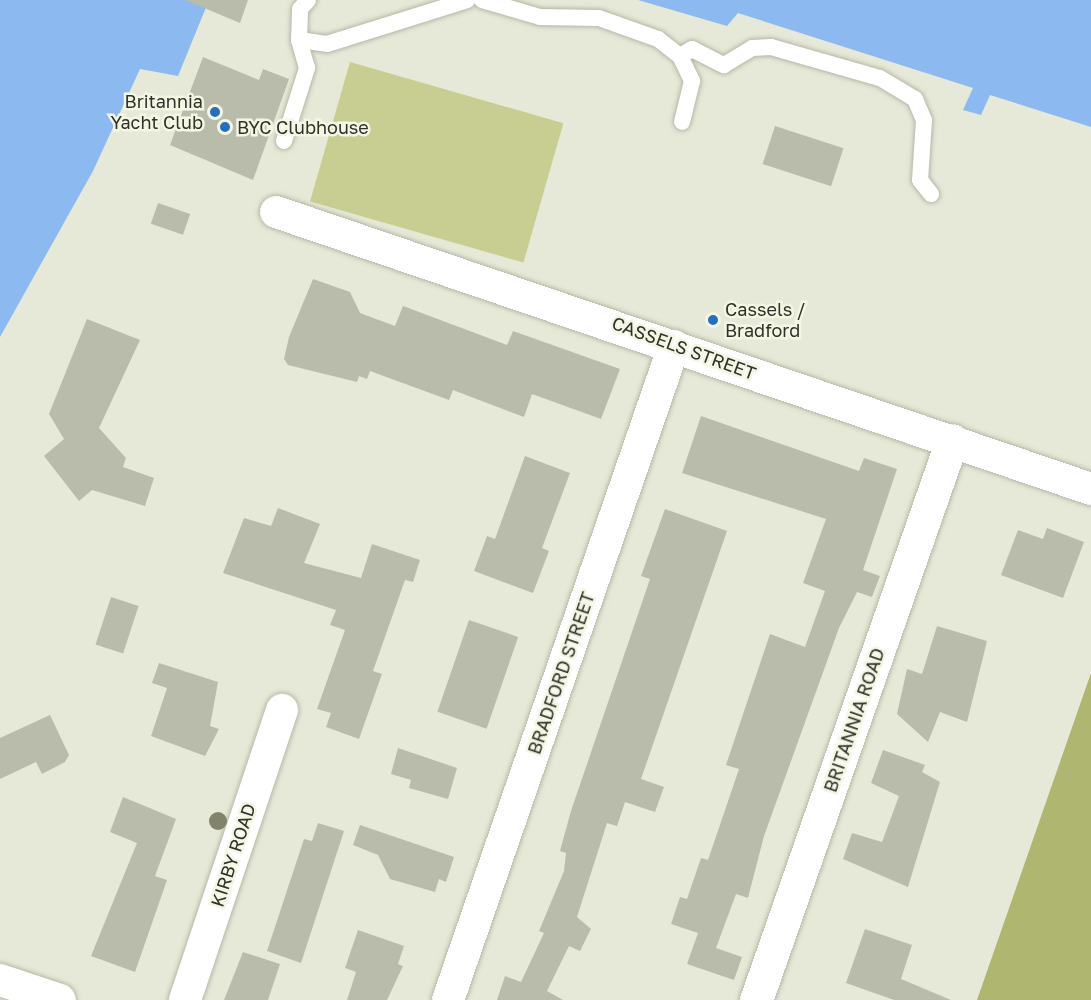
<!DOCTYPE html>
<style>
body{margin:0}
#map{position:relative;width:1091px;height:1000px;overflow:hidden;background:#e6e9d7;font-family:"Golos Text",sans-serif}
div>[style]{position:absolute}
.green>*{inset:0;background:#c8ce91;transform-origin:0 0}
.forest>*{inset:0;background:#afb670}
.water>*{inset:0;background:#8cb9ef}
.building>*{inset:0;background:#b9bcaa;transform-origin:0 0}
.roads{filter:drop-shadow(0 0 2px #b6b8a7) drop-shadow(0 0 2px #b6b8a7)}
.lane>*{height:16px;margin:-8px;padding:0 8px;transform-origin:8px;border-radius:8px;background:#fff}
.street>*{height:32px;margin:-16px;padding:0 16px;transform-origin:16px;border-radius:16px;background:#fff}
.secondary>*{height:33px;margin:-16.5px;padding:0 16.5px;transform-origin:16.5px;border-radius:16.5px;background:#fff}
.trees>*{width:18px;height:18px;margin:-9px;border-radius:50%;background:#81846b}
.dots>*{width:16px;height:16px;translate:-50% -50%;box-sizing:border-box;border:3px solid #f4f6e4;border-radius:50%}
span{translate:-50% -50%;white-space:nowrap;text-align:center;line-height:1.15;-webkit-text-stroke:5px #f4f6e4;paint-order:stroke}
.poi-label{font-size:18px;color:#30312a}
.right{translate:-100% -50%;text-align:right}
.left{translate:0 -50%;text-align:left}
.street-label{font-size:18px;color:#30312a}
</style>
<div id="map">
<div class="green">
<i style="left:350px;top:62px;width:222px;height:145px;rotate:16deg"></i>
</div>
<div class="forest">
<i style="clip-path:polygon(1091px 673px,1091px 1000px,977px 1000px)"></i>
</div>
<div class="water">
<i style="clip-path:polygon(0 0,209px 0,178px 76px,140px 69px,93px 171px,0 337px)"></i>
<i style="clip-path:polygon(638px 0,1091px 0,1091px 127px,990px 95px,981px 115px,963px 110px,973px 88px,738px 13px,727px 26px)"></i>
</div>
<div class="building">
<i style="clip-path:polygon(185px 0,248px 0,240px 23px)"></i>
<i style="clip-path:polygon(203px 57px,259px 80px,263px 69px,289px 79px,253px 180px,170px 145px)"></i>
<i style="left:775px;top:126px;width:72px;height:40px;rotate:18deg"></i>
<i style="left:158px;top:203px;width:34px;height:22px;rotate:19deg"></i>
<i style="clip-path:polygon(313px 279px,350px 292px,360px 313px,395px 326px,403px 306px,507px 345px,513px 331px,620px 369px,601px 419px,532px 394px,524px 417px,453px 390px,449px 400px,370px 371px,367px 379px,359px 376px,357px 382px,288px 365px,284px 359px,289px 337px)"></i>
<i style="clip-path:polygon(87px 319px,140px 340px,99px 428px,126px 458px,123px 467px,154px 478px,145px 506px,92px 490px,79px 501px,44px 456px,64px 439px,49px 414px)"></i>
<i style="clip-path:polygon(701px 416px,859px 471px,864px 458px,897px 469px,863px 570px,880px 576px,872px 597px,857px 592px,839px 628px,764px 836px,748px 898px,736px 894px,716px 948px,742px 957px,734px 980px,687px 964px,698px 933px,671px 924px,680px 897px,687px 899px,701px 858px,708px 860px,739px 769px,726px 765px,770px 634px,805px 647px,825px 591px,803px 583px,826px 519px,682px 473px)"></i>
<i style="clip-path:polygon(525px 456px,570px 473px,542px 548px,549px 551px,533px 593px,474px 571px,487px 536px,495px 539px)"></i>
<i style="clip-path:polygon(278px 508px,320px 524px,304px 563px,361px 578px,372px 544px,420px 560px,413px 582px,405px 580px,373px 671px,382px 674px,359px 739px,326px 727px,331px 713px,317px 709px,345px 630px,330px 625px,336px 610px,223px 573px,244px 518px,271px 526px)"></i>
<i style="clip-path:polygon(665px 509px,727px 531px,641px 779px,664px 787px,655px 812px,625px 802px,617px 826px,607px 823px,577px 917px,591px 929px,580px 951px,569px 946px,547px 991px,563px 1000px,497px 1000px,505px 976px,521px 982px,544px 933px,539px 931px,564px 871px,566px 853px,560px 851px,571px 811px,650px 579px,641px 576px)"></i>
<i style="clip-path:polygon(1047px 528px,1084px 542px,1063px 598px,1001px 575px,1018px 530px,1043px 539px)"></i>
<i style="left:111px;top:597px;width:29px;height:50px;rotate:18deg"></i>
<i style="left:469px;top:620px;width:52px;height:97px;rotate:19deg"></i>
<i style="clip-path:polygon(937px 626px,987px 641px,967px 722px,940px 712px,928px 742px,897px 714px,907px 669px,922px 674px)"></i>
<i style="clip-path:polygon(159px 663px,218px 682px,210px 726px,219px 729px,205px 756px,151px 736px,167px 688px,152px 683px)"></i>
<i style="clip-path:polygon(50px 715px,69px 755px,65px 762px,42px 774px,36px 762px,0 779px,0 738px)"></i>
<i style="clip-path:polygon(398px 748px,457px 768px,448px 799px,409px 788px,411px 780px,391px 774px)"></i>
<i style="clip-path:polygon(883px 750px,925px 765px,922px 772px,940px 782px,908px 887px,843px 859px,852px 833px,882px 842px,899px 796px,871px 783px)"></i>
<i style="clip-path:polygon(123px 797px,176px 819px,155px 876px,167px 880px,135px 972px,91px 956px,137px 843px,110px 832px)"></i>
<i style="clip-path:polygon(318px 823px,344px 831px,301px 963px,267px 951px,304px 839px,312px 841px)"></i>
<i style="clip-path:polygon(360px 825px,454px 857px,446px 882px,439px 879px,435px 892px,390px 879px,378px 855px,353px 845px)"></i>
<i style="clip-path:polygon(865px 929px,912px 945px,901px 979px,951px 1000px,894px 1000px,846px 983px)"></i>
<i style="clip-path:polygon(358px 930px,404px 946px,398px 964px,403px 966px,387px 1000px,347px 1000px,356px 972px,345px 968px)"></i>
<i style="clip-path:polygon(243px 952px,280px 964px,268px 1000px,224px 1000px)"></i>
</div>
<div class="roads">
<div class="lane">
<i style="left:482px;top:0;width:60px;rotate:16.3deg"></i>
<i style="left:540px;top:17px;width:59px;rotate:1deg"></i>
<i style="left:599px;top:18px;width:63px;rotate:19.6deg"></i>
<i style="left:658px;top:39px;width:28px;rotate:38deg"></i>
<i style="left:680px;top:56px;width:28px;rotate:64deg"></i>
<i style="left:692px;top:81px;width:42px;rotate:103.7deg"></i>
<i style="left:299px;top:40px;width:28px;rotate:8deg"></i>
<i style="left:327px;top:44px;width:147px;rotate:-17.4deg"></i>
<i style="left:680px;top:56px;width:14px;rotate:-30deg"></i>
<i style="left:692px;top:49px;width:36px;rotate:27deg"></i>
<i style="left:724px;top:65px;width:33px;rotate:-31deg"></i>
<i style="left:752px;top:48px;width:19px;rotate:-3deg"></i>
<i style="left:771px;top:47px;width:113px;rotate:15.9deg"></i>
<i style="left:880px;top:78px;width:41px;rotate:31deg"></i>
<i style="left:915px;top:99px;width:23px;rotate:67deg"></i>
<i style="left:924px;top:120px;width:60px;rotate:93.8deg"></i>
<i style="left:920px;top:180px;width:18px;rotate:52deg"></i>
<i style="left:284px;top:141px;width:77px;rotate:-72.5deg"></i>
<i style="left:307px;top:68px;width:29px;rotate:-106deg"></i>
<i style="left:299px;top:40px;width:31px;rotate:-88deg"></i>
<i style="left:300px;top:9px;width:12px;rotate:-48deg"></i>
</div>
<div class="street">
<i style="left:276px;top:212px;width:861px;rotate:18.77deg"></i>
<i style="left:0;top:980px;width:63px;rotate:18.4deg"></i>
<i style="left:185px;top:1000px;width:306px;rotate:-71.5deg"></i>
<i style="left:448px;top:1000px;width:692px;rotate:-70.94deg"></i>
</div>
<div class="secondary">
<i style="left:756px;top:1000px;width:593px;rotate:-70.71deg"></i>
</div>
</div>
<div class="trees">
<i style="left:218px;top:821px"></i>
</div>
<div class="dots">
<i style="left:215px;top:112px;background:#266ebe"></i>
<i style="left:225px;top:127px;background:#266ebe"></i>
<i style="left:713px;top:320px;background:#266ebe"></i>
</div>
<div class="poi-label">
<span class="right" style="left:203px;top:112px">Britannia<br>Yacht Club</span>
<span class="left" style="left:237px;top:127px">BYC Clubhouse</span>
<span class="left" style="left:725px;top:320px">Cassels /<br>Bradford</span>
</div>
<div class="street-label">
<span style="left:684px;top:348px;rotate:20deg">CASSELS STREET</span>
<span style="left:561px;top:673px;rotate:-71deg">BRADFORD STREET</span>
<span style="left:854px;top:720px;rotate:-71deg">BRITANNIA ROAD</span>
<span style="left:233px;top:855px;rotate:-72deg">KIRBY ROAD</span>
</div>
</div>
